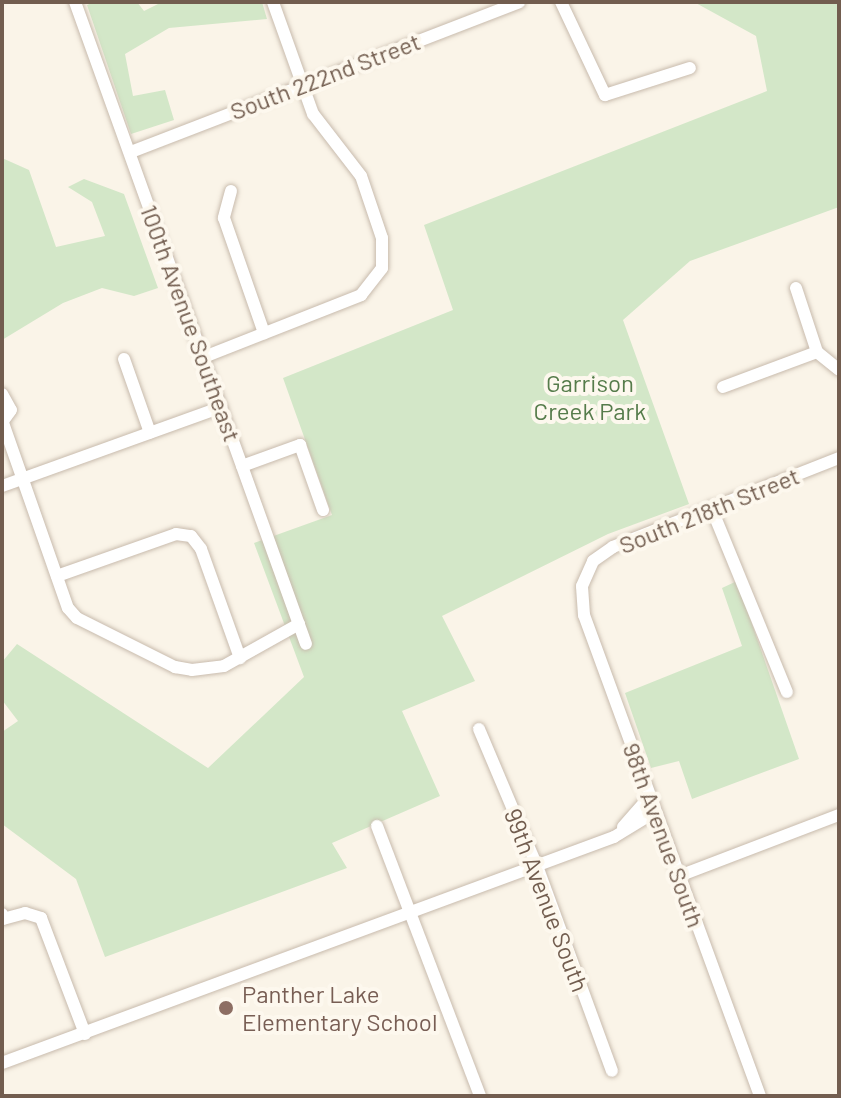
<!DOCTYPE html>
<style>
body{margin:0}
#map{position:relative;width:841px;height:1098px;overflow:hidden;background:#faf4e8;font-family:Barlow,sans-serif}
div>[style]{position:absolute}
.green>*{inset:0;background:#d3e7c8}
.roads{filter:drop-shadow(0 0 2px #c8bbad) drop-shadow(0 0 2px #c8bbad)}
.minor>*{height:12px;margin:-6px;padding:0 6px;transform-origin:6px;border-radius:6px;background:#fff}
.dots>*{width:22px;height:22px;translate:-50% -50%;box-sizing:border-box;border:4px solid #fdf8ee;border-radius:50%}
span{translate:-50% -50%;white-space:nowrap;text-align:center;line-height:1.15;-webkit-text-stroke:8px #fdf8ee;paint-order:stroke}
.street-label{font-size:24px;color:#725d4f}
.park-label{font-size:24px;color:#567c4b}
.education-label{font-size:24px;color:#785e54}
.left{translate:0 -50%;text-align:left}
.frame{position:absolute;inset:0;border:4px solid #725d4f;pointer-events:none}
</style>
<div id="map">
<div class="green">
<i style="clip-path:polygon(94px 2px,137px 2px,144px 11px,162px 2px,262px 2px,267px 19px,169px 28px,125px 54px,133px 96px,165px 90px,174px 120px,131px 134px,87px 5px)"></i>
<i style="clip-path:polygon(694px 2px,839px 2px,839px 207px,690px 261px,623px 320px,689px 504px,608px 534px,442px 616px,475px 681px,402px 711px,440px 796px,332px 843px,347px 868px,105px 957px,76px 879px,2px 824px,2px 732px,18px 721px,2px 700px,2px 662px,17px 644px,208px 768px,304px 677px,254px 543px,332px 515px,283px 378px,453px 310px,424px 225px,767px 91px,756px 36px)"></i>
<i style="clip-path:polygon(2px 158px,29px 170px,56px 247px,105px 236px,92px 202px,68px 187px,84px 179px,124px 194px,158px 288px,134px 296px,102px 288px,63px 303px,2px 340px)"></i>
<i style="clip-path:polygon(737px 581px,799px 759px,692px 799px,679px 761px,651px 768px,625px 693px,742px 646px,722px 588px)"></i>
</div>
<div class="roads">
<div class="minor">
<i style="left:75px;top:2px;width:682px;rotate:70.21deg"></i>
<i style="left:561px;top:2px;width:103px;rotate:64.7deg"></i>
<i style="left:605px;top:95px;width:89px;rotate:-17.6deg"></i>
<i style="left:131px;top:152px;width:416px;rotate:-21.1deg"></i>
<i style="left:231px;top:191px;width:28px;rotate:105deg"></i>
<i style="left:224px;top:218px;width:122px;rotate:70.8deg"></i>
<i style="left:796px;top:288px;width:67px;rotate:71.8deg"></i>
<i style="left:817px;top:352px;width:28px;rotate:39deg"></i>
<i style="left:204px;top:357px;width:169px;rotate:-21.5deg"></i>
<i style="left:361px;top:295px;width:34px;rotate:-52deg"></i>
<i style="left:382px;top:268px;width:30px;rotate:-90deg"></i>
<i style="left:382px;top:238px;width:65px;rotate:-108.7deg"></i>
<i style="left:361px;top:176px;width:78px;rotate:-127.7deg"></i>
<i style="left:313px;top:114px;width:119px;rotate:-109.7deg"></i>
<i style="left:124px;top:359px;width:78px;rotate:70.6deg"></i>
<i style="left:723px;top:387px;width:100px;rotate:-20.4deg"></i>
<i style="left:2px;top:394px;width:18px;rotate:61deg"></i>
<i style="left:11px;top:410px;width:14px;rotate:126deg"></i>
<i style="left:2px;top:420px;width:199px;rotate:70.7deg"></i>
<i style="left:68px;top:608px;width:13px;rotate:48deg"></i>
<i style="left:77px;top:618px;width:110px;rotate:26.6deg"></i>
<i style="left:175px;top:667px;width:17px;rotate:10deg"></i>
<i style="left:192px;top:670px;width:32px;rotate:-7deg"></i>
<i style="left:224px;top:666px;width:86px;rotate:-29.2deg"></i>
<i style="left:242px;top:466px;width:62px;rotate:-19.9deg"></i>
<i style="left:300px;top:445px;width:69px;rotate:70.5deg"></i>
<i style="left:2px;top:486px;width:233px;rotate:-19.8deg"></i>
<i style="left:711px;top:507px;width:200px;rotate:67.7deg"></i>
<i style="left:57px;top:576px;width:126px;rotate:-19.4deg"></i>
<i style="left:176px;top:534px;width:15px;rotate:8deg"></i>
<i style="left:191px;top:536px;width:16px;rotate:52deg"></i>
<i style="left:201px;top:549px;width:116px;rotate:70.3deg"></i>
<i style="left:479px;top:729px;width:149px;rotate:67.1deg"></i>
<i style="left:537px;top:866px;width:218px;rotate:69.9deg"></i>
<i style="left:377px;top:826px;width:289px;rotate:69.1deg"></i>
<i style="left:623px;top:827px;width:41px;rotate:-48.9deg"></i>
<i style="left:679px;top:876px;width:171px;rotate:-20.9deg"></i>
<i style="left:2px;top:914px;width:5px;rotate:79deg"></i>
<i style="left:3px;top:919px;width:23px;rotate:-15deg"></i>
<i style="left:25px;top:913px;width:17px;rotate:17deg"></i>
<i style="left:41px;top:918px;width:124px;rotate:69.2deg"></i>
<i style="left:2px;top:1063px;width:652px;rotate:-20.27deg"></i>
<i style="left:614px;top:837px;width:48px;rotate:-31.4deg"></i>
<i style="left:760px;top:1096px;width:512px;rotate:-110.1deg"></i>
<i style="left:584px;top:615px;width:29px;rotate:-94deg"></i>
<i style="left:582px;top:586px;width:27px;rotate:-66deg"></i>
<i style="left:593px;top:561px;width:24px;rotate:-35deg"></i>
<i style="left:613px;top:547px;width:243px;rotate:-21.5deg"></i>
</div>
</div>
<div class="dots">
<i style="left:226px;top:1008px;background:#8d6e63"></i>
</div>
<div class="street-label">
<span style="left:325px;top:76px;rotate:-21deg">South 222nd Street</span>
<span style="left:191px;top:323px;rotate:70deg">100th Avenue Southeast</span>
<span style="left:709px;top:510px;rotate:-22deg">South 218th Street</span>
<span style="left:664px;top:835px;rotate:70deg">98th Avenue South</span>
<span style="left:547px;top:900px;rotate:69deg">99th Avenue South</span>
</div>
<div class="park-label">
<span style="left:590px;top:397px">Garrison<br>Creek Park</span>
</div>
<div class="education-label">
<span class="left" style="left:242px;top:1008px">Panther Lake<br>Elementary School</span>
</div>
<div class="frame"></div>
</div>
